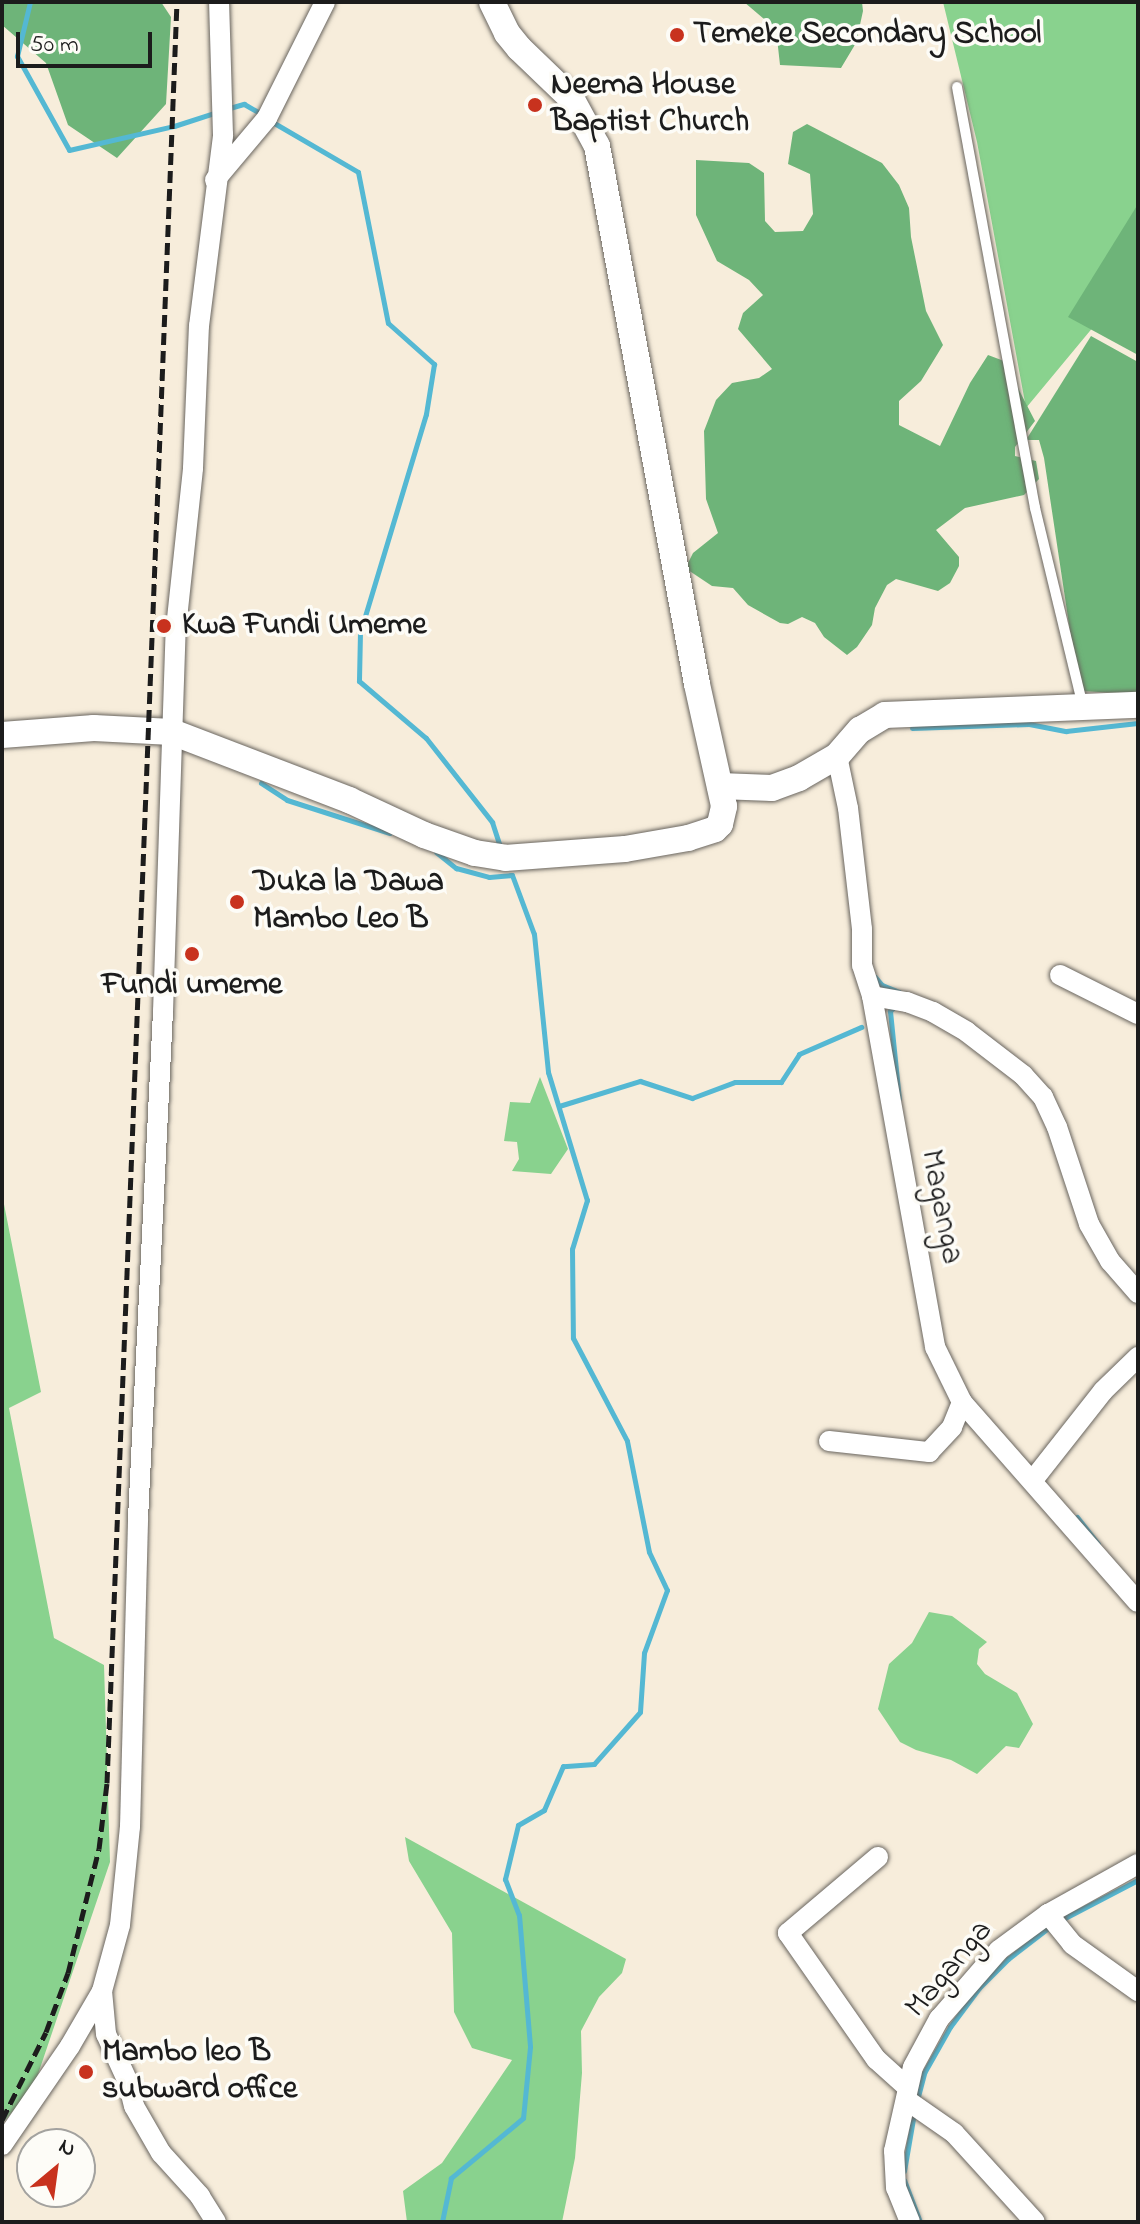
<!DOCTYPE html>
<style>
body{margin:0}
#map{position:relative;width:1140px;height:2224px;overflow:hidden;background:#f7eddb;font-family:"Indie Flower",sans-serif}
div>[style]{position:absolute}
.green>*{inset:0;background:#89d28e}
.forest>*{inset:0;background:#6eb479}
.stream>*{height:5px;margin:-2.5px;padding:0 2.5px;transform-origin:2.5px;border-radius:2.5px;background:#54b8d3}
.roads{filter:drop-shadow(0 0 2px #69655f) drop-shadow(0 0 2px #69655f)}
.service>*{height:10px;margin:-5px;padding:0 5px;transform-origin:5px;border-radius:5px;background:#fff}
.minor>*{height:20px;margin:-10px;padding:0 10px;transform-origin:10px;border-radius:10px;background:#fff}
.tertiary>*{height:26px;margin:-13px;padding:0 13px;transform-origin:13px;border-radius:13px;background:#fff}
.rail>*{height:5px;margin-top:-2.5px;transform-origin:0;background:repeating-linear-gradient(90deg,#1c1c1c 0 12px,transparent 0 18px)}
.dots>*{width:22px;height:22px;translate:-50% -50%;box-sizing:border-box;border:4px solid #fdfcf7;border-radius:50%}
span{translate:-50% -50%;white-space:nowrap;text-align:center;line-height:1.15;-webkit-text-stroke:7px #fdfcf7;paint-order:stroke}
.poi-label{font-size:32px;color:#1c1c1c;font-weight:700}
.left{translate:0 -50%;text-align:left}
.street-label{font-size:32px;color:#1c1c1c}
.frame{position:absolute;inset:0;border:4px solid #1c1c1c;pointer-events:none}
.north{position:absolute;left:16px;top:2128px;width:80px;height:80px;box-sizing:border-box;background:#fdfcf7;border:2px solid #a3a29f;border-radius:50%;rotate:29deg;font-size:22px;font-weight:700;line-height:32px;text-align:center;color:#1c1c1c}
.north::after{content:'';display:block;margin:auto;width:28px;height:36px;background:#c8321e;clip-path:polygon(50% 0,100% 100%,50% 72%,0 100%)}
.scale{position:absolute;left:16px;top:32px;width:136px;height:36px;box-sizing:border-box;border:4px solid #1c1c1c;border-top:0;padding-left:10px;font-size:24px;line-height:28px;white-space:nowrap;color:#1c1c1c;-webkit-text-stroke:6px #fdfcf7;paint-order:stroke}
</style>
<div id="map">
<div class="green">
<i style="clip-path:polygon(943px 2px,1138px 2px,1138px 273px,1026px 408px,977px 142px)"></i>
<i style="clip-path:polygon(540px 1077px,568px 1149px,551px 1174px,512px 1171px,519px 1159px,517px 1142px,504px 1141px,510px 1102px,530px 1103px)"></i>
<i style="clip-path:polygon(2px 1194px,41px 1392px,9px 1408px,54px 1638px,104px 1665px,110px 1862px,34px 2086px,2px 2124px)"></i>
<i style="clip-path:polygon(929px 1612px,952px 1616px,987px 1642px,979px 1649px,977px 1664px,985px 1674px,1017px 1693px,1033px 1724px,1019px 1748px,1006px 1746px,977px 1774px,951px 1760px,916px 1750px,900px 1742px,878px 1709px,889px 1664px,912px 1643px)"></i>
<i style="clip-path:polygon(405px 1837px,626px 1959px,622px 1973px,599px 1997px,581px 2031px,582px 2073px,575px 2158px,562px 2222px,407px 2222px,403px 2191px,442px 2163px,512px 2060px,472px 2048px,454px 2012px,452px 1933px,409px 1861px)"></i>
</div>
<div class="forest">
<i style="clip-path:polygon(2px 2px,161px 2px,171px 17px,166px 104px,117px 158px,68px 125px,46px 63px,2px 25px)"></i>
<i style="clip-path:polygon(744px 2px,862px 2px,863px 11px,856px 43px,841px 68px,780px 65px,776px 29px)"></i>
<i style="clip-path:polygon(807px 124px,882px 163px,899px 185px,909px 208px,911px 237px,926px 311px,943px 345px,921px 381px,899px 401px,899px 425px,940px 446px,970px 383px,988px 355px,1004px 361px,1035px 421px,1015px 447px,1015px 456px,1036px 461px,1039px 479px,1024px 495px,965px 508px,936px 530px,959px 557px,959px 566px,950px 583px,938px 591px,896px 579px,887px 585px,875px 608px,872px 625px,857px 647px,847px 655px,824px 637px,815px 623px,802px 617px,788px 624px,780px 623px,748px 605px,733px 588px,712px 586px,688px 570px,687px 565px,693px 553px,718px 533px,706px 499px,704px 431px,716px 400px,732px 383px,759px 378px,772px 369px,738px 329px,743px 313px,763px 295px,749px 280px,717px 261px,696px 215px,696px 160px,749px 163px,764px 173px,765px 221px,775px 232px,803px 231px,813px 214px,810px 174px,788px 164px,793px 132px)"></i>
<i style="clip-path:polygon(1138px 204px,1138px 355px,1068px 317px)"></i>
<i style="clip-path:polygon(1091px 336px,1138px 362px,1138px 694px,1079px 691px,1044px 458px,1039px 440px,1026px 440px)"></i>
</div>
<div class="stream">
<i style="left:30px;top:2px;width:56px;rotate:103.5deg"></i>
<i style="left:17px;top:56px;width:107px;rotate:61deg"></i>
<i style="left:69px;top:150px;width:108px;rotate:-12.9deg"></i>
<i style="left:174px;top:126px;width:45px;rotate:-18deg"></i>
<i style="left:226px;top:109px;width:19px;rotate:-16deg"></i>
<i style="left:244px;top:104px;width:20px;rotate:30deg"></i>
<i style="left:269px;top:120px;width:103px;rotate:30.3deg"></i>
<i style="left:358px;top:172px;width:154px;rotate:78.8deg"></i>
<i style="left:388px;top:323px;width:62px;rotate:41.7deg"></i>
<i style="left:434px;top:364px;width:51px;rotate:99.1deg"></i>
<i style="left:426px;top:414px;width:228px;rotate:106.8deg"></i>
<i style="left:360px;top:632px;width:49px;rotate:91.2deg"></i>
<i style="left:359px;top:681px;width:88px;rotate:40.4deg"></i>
<i style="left:426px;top:738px;width:107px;rotate:51.8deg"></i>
<i style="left:492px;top:822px;width:28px;rotate:72deg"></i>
<i style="left:912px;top:728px;width:117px;rotate:-2deg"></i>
<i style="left:1029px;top:724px;width:38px;rotate:11deg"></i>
<i style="left:1066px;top:731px;width:72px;rotate:-6.3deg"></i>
<i style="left:261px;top:783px;width:31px;rotate:33deg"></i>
<i style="left:287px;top:800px;width:108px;rotate:17.8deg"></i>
<i style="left:436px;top:852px;width:26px;rotate:39deg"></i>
<i style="left:456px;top:868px;width:34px;rotate:15deg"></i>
<i style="left:489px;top:877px;width:23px;rotate:-5deg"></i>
<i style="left:512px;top:875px;width:63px;rotate:69.6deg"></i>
<i style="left:534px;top:934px;width:139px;rotate:84.2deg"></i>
<i style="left:548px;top:1072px;width:134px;rotate:73.1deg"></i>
<i style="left:587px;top:1200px;width:51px;rotate:107deg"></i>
<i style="left:572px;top:1249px;width:89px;rotate:89.4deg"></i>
<i style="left:573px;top:1338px;width:116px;rotate:62.3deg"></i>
<i style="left:627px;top:1441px;width:113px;rotate:78.8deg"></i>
<i style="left:649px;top:1552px;width:42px;rotate:64.7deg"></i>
<i style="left:667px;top:1590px;width:67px;rotate:110.1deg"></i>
<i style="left:644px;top:1653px;width:59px;rotate:93.9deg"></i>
<i style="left:640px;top:1712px;width:69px;rotate:131.5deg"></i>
<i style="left:594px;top:1764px;width:31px;rotate:176deg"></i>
<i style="left:563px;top:1766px;width:48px;rotate:113.4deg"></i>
<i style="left:544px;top:1810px;width:30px;rotate:150deg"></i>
<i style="left:518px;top:1825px;width:56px;rotate:103.5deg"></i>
<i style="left:505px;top:1879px;width:39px;rotate:69deg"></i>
<i style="left:519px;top:1915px;width:132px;rotate:85.2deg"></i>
<i style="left:530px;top:2047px;width:71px;rotate:95.6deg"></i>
<i style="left:523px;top:2118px;width:94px;rotate:140.2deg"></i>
<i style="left:451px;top:2178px;width:45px;rotate:101.6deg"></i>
<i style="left:875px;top:977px;width:11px;rotate:49deg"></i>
<i style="left:882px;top:985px;width:18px;rotate:22deg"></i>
<i style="left:894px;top:1007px;width:6px;rotate:135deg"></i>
<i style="left:890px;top:1011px;width:88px;rotate:84.2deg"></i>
<i style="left:559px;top:1106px;width:85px;rotate:-17.2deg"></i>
<i style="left:640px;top:1081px;width:55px;rotate:18.1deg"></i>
<i style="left:692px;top:1098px;width:46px;rotate:-20.4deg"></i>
<i style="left:735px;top:1082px;width:46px"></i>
<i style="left:781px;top:1082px;width:33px;rotate:-57deg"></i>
<i style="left:799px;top:1054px;width:68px;rotate:-23.5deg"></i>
<i style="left:1077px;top:1517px;width:34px;rotate:52deg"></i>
<i style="left:1061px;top:1920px;width:87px;rotate:-27.5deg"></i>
<i style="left:917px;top:2100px;width:28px;rotate:-75deg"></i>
<i style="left:924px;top:2073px;width:53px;rotate:-60.5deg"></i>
<i style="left:950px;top:2027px;width:49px;rotate:-53.4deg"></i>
<i style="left:979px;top:1988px;width:41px;rotate:-45deg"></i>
<i style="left:1008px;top:1959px;width:56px;rotate:-37.7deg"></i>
<i style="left:904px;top:2171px;width:59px;rotate:-80.2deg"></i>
<i style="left:904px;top:2180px;width:45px;rotate:69.1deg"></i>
</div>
<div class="roads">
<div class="service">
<i style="left:957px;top:87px;width:428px;rotate:79.5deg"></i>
<i style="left:1035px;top:508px;width:205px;rotate:76.4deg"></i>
</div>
<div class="minor">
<i style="left:215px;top:180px;width:81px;rotate:-50deg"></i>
<i style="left:267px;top:118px;width:130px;rotate:-63.4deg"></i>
<i style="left:837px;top:756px;width:53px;rotate:78.1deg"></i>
<i style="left:848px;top:808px;width:122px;rotate:83.4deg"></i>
<i style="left:862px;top:929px;width:36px;rotate:90deg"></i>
<i style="left:862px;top:965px;width:33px;rotate:72deg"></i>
<i style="left:872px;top:996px;width:357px;rotate:79.8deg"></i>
<i style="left:935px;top:1347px;width:61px;rotate:63.9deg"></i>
<i style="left:962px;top:1402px;width:266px;rotate:48.7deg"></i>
<i style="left:1060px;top:975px;width:87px;rotate:26.6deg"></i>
<i style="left:872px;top:996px;width:36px;rotate:10deg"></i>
<i style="left:907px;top:1002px;width:28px;rotate:21deg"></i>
<i style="left:933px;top:1012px;width:39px;rotate:30deg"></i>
<i style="left:967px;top:1032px;width:71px;rotate:37.5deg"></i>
<i style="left:1023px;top:1075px;width:30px;rotate:48deg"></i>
<i style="left:1043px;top:1097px;width:33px;rotate:65deg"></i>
<i style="left:1057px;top:1127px;width:102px;rotate:71.7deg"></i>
<i style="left:1089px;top:1224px;width:43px;rotate:60.4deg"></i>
<i style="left:1110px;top:1261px;width:43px;rotate:48.8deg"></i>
<i style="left:829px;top:1441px;width:101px;rotate:6.3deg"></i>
<i style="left:929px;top:1452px;width:34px;rotate:-47deg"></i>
<i style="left:952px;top:1427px;width:27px;rotate:-68deg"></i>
<i style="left:1033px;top:1480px;width:113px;rotate:-51.8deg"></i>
<i style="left:1103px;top:1391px;width:49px;rotate:-44.2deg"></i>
<i style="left:878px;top:1857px;width:118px;rotate:139.8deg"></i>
<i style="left:788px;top:1933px;width:154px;rotate:55.1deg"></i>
<i style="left:876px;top:2059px;width:42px;rotate:42.1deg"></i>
<i style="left:1048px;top:1914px;width:38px;rotate:51deg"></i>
<i style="left:1072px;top:1944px;width:81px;rotate:35.5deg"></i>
<i style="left:908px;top:2101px;width:56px;rotate:34.8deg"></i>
<i style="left:954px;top:2133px;width:120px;rotate:47.7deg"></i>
<i style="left:2px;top:2145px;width:120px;rotate:-55.5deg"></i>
<i style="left:70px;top:2046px;width:64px;rotate:-59.8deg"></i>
<i style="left:216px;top:2222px;width:31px;rotate:-122deg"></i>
<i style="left:200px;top:2196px;width:58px;rotate:-132.2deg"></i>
<i style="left:161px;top:2153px;width:54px;rotate:-119.9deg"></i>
<i style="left:134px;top:2106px;width:25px;rotate:-104deg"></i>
<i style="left:128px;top:2082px;width:53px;rotate:-114.6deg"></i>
<i style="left:106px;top:2034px;width:43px;rotate:-95.3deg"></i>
<i style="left:102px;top:1991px;width:68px;rotate:-74.7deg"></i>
<i style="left:120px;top:1925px;width:99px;rotate:-84.2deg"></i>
<i style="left:130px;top:1827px;width:308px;rotate:-88.5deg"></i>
<i style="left:138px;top:1519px;width:508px;rotate:-87.18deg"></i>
<i style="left:163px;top:1012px;width:384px;rotate:-88.1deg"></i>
<i style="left:176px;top:628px;width:161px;rotate:-83.9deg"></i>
<i style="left:193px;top:468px;width:142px;rotate:-87.6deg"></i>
<i style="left:199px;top:326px;width:193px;rotate:-82.8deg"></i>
<i style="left:223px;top:135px;width:133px;rotate:-91.7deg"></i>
<i style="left:910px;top:2222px;width:37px;rotate:-112deg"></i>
<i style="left:896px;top:2188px;width:37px;rotate:-93deg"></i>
<i style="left:894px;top:2151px;width:86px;rotate:-77.3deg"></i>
<i style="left:913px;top:2067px;width:55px;rotate:-61.6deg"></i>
<i style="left:939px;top:2019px;width:91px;rotate:-49deg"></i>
<i style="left:999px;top:1950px;width:61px;rotate:-36.3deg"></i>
<i style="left:1048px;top:1914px;width:103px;rotate:-29.1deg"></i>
</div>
<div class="tertiary">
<i style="left:2px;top:735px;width:92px;rotate:-4.4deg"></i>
<i style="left:94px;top:728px;width:78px;rotate:2.9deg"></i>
<i style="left:172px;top:732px;width:190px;rotate:21deg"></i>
<i style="left:349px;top:800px;width:83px;rotate:25deg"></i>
<i style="left:424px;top:835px;width:54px;rotate:19.4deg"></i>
<i style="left:475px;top:853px;width:30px;rotate:9deg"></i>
<i style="left:505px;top:858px;width:120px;rotate:-4.3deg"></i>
<i style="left:625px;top:849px;width:64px;rotate:-9.9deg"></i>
<i style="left:688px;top:838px;width:28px;rotate:-18deg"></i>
<i style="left:715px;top:829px;width:7px;rotate:-45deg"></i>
<i style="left:720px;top:824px;width:18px;rotate:-77deg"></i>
<i style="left:724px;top:806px;width:125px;rotate:-102.5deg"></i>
<i style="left:697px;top:684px;width:547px;rotate:-100.53deg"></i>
<i style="left:597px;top:146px;width:55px;rotate:-118.4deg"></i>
<i style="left:571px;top:98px;width:72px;rotate:-136.1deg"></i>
<i style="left:519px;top:48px;width:19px;rotate:-129deg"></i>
<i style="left:507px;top:33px;width:34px;rotate:-116deg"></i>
<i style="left:720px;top:786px;width:52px;rotate:2.2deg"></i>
<i style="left:772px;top:788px;width:29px;rotate:-20deg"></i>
<i style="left:799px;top:778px;width:44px;rotate:-30.1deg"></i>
<i style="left:837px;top:756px;width:35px;rotate:-49deg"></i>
<i style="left:860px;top:730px;width:29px;rotate:-31deg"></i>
<i style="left:885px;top:715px;width:253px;rotate:-2.3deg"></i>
</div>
</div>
<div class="rail">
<i style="left:2px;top:2120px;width:98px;rotate:-63.4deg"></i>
<i style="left:46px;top:2032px;width:63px;rotate:-69.6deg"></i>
<i style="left:68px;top:1973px;width:128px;rotate:-76deg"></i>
<i style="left:99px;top:1849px;width:66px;rotate:-83.1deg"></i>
<i style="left:107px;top:1783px;width:1782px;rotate:-87.75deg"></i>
</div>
<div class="dots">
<i style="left:677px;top:35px;background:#c8321e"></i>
<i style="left:535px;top:105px;background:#c8321e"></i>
<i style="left:164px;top:626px;background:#c8321e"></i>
<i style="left:237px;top:902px;background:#c8321e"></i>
<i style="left:192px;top:954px;background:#c8321e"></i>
<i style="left:86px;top:2072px;background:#c8321e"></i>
</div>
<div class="poi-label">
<span class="left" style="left:693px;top:35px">Temeke Secondary School</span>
<span class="left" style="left:551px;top:105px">Neema House<br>Baptist Church</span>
<span class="left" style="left:182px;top:626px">Kwa Fundi Umeme</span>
<span class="left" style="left:253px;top:902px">Duka la Dawa<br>Mambo Leo B</span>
<span style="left:192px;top:986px">Fundi umeme</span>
<span class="left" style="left:102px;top:2072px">Mambo leo B<br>subward office</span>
</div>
<div class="street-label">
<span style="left:940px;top:1207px;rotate:79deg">Maganga</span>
<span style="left:950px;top:1970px;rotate:-50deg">Maganga</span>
</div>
<div class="frame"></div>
<div class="north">N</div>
<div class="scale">50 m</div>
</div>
